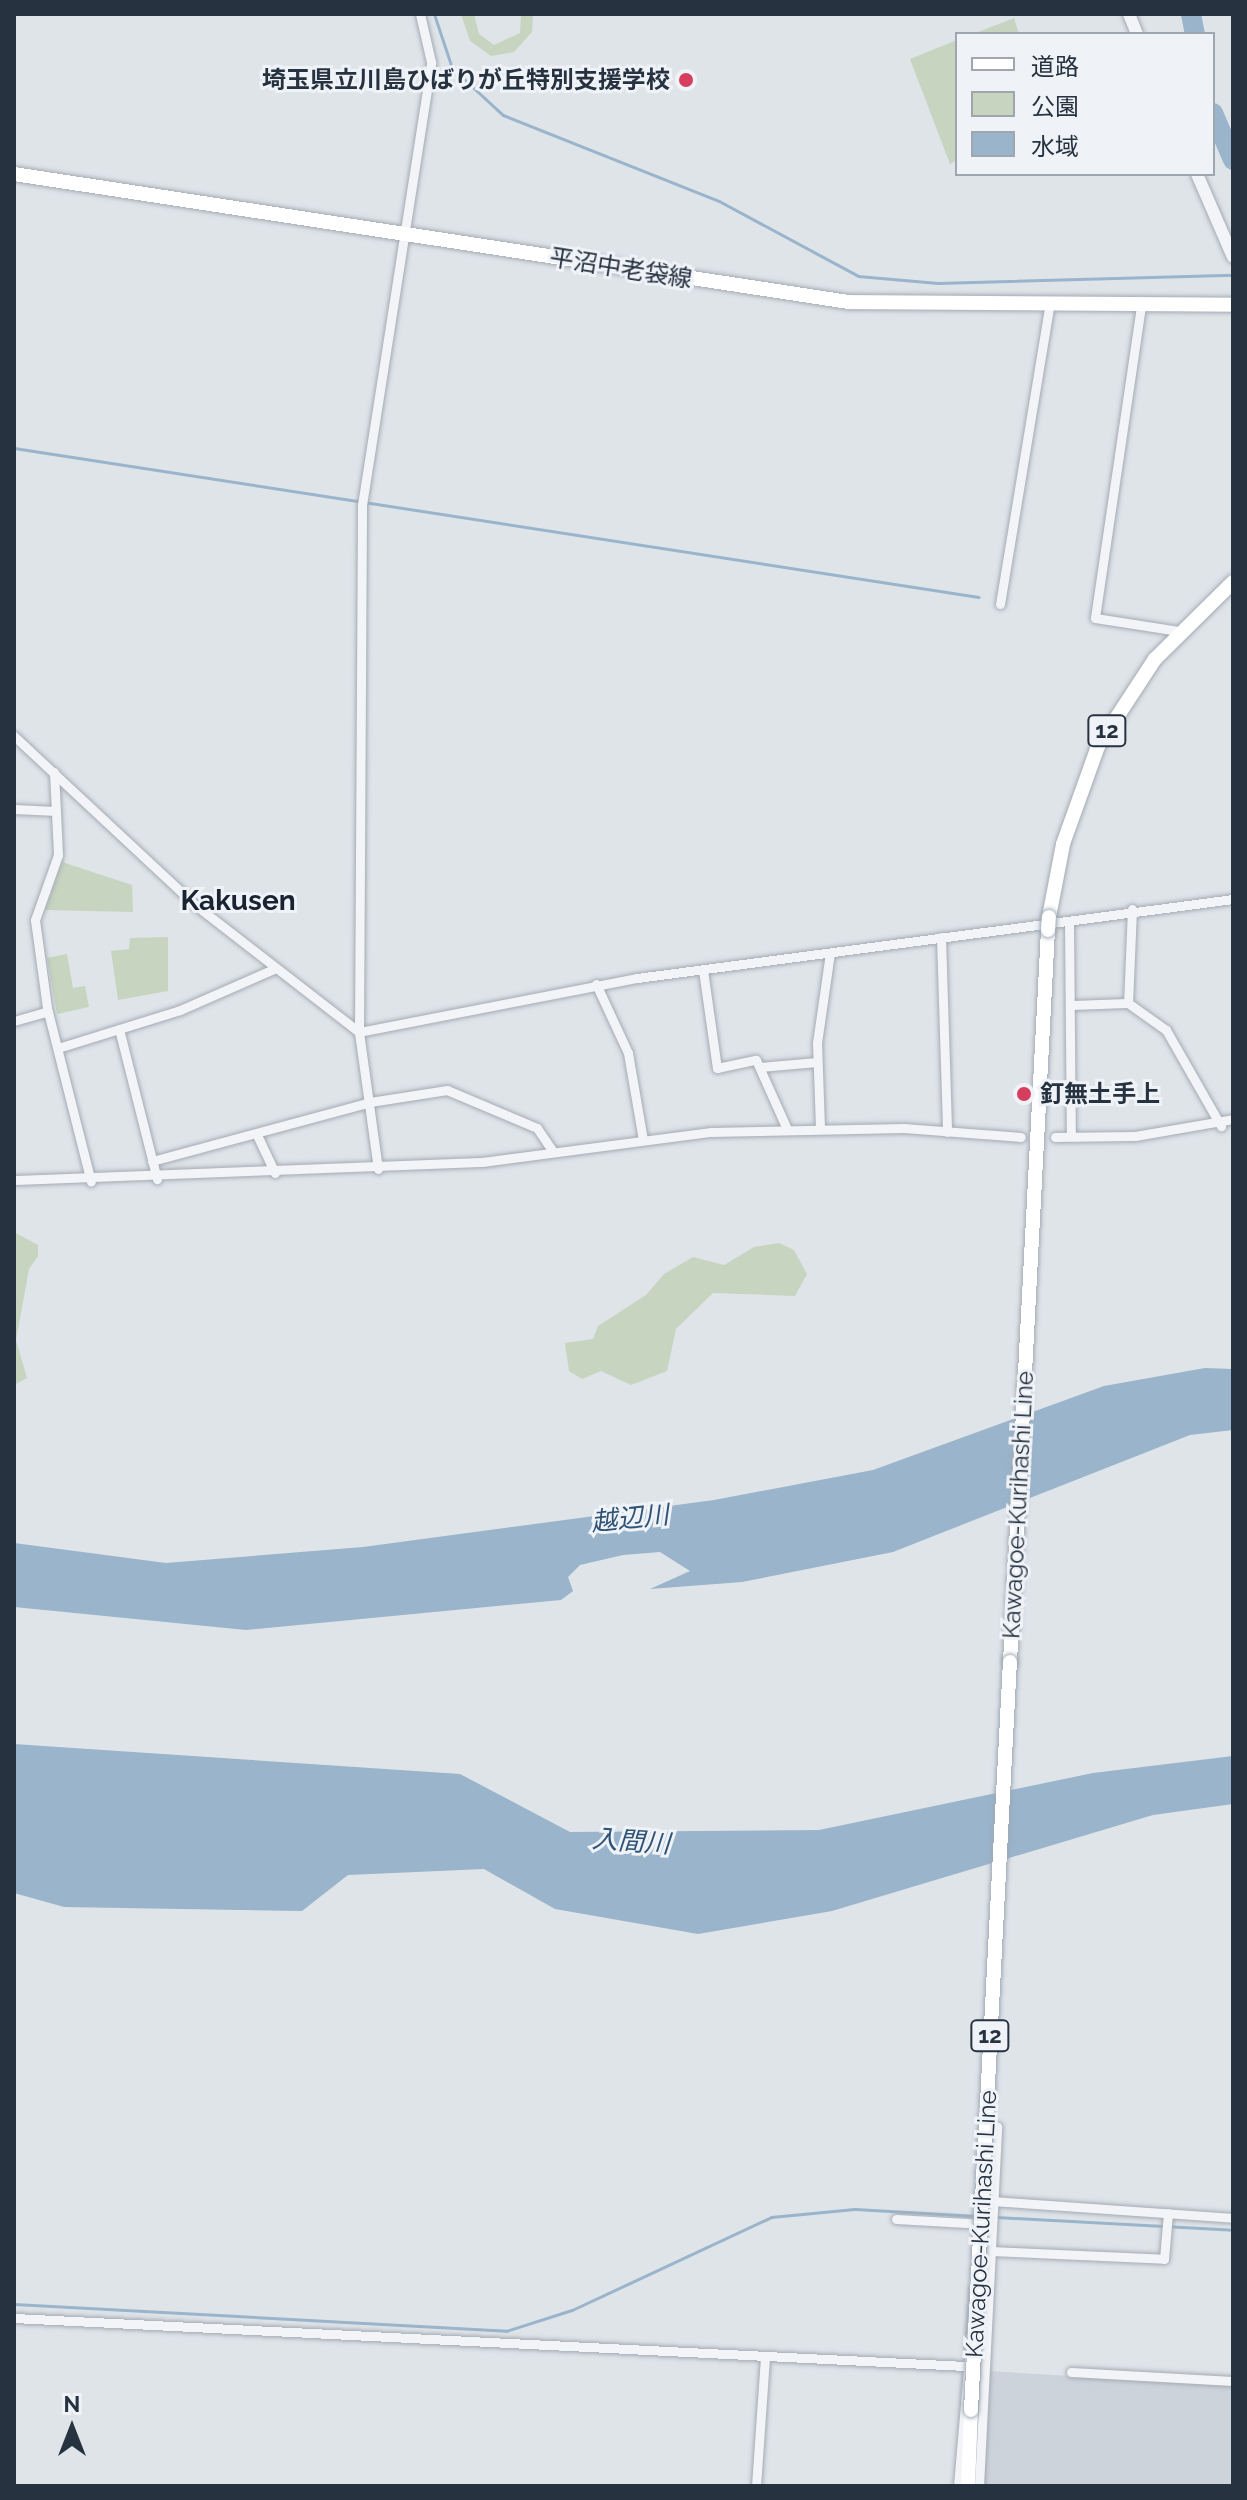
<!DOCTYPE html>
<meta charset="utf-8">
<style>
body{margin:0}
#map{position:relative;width:1247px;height:2500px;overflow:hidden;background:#dfe4e9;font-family:Raleway,"Noto Sans JP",sans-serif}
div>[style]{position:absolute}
.built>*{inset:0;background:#cdd3db}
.green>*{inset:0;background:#c6d4c0}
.water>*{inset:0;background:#99b4cb}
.stream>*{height:3px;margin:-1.5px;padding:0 1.5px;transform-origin:1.5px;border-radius:1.5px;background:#99b4cb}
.river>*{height:20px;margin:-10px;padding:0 10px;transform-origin:10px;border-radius:10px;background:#99b4cb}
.roads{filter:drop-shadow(0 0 2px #a4abb3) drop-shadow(0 0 2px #a4abb3)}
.minor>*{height:9px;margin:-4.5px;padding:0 4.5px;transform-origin:4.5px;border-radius:4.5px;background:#f2f4f7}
.tertiary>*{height:12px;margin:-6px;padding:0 6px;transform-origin:6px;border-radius:6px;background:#f2f4f7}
.secondary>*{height:14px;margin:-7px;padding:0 7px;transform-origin:7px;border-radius:7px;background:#fff}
.primary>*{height:14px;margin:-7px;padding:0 7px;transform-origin:7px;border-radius:7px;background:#fff}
.bridges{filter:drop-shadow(0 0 2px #9ea9b6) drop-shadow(0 0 2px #9ea9b6)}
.primary-bridge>*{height:14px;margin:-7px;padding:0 7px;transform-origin:7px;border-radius:7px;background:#fff}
.dots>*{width:22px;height:22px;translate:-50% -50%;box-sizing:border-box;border:4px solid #eff3f7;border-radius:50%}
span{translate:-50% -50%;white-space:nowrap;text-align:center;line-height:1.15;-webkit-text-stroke:6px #eff3f7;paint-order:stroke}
.shield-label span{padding:2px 6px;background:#eff3f7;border:2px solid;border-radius:6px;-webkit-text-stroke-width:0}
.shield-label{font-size:22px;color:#273241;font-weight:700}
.poi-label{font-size:24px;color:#273241;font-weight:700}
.right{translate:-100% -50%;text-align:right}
.left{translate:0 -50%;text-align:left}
.street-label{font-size:24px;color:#273241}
.water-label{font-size:26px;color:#2f5377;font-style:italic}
.quarter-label{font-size:28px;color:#1a2332;font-weight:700}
.frame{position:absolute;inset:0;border:16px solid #273241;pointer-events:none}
.legend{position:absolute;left:955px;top:32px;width:260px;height:144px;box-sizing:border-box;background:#eff3f7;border:2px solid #9fa6ae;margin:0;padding:10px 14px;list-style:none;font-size:24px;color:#273241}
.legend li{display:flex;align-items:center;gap:16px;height:40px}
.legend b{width:40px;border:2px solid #9fa6ae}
.north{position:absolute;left:32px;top:2388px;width:80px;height:80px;-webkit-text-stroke:6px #eff3f7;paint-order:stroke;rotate:0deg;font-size:22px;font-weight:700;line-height:32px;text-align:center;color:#273241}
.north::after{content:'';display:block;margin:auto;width:28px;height:36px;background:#273241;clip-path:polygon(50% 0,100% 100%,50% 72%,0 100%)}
</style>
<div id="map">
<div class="built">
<i style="clip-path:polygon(988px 2371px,1233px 2386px,1233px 2486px,982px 2486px)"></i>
</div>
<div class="green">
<i style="clip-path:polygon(461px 14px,474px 14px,479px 34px,494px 45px,520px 33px,521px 14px,533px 14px,532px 32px,514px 52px,491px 56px,470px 41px)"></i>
<i style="clip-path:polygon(1014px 18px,1019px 34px,973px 34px)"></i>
<i style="clip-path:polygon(957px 40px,957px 160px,950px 164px,910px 59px)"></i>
<i style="clip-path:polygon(62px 862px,132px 885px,133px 912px,45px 910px)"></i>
<i style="clip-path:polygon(168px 937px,168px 991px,118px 1000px,111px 951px,129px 949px,130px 938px)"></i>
<i style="clip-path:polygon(67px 954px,73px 988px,85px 986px,89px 1007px,57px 1014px,47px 958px)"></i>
<i style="clip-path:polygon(14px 1232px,38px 1245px,38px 1256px,29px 1269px,16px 1340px,27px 1378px,14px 1385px)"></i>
<i style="clip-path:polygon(779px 1243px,794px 1250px,807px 1274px,795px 1296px,713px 1293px,676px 1329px,667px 1371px,631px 1385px,601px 1371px,582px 1379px,569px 1371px,565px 1343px,593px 1339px,598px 1326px,646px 1295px,664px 1274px,693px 1257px,724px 1265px,754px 1247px)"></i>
</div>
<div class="water">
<i style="clip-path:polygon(1205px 1368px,1233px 1369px,1233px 1430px,1190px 1435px,893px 1552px,742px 1582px,650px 1589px,690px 1571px,660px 1552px,623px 1555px,580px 1565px,568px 1577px,573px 1591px,561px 1600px,246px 1630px,14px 1607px,14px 1543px,166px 1563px,363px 1547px,714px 1500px,873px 1470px,1104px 1386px)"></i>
<i style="clip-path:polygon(14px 1744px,460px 1774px,570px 1832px,819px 1830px,1093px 1773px,1233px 1756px,1233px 1804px,1153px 1815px,832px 1911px,698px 1934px,555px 1909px,484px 1869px,348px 1875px,302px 1911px,64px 1907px,14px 1893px)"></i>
</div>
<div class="stream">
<i style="left:434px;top:14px;width:57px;rotate:71.6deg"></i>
<i style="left:452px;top:68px;width:69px;rotate:42.7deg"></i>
<i style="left:503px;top:115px;width:232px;rotate:21.7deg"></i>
<i style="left:719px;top:201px;width:158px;rotate:28.3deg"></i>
<i style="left:858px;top:276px;width:80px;rotate:5deg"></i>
<i style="left:938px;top:283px;width:295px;rotate:-1.6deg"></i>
<i style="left:14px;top:448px;width:976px;rotate:8.78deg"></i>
<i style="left:996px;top:2217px;width:237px;rotate:3.1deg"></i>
<i style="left:14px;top:2304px;width:493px;rotate:3.1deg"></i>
<i style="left:506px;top:2331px;width:69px;rotate:-17.7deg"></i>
<i style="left:572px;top:2310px;width:220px;rotate:-25deg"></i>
<i style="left:771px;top:2217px;width:84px;rotate:-5.4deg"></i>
<i style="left:855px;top:2209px;width:122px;rotate:3.3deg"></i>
</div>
<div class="river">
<i style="left:1191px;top:14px;width:20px;rotate:79deg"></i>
<i style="left:1213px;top:113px;width:51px;rotate:66.9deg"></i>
</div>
<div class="roads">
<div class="minor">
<i style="left:1141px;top:306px;width:315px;rotate:98.4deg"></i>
<i style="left:1095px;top:618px;width:85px;rotate:8.8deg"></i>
<i style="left:1000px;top:604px;width:301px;rotate:-80.6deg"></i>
<i style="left:14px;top:736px;width:246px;rotate:43deg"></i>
<i style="left:194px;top:904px;width:209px;rotate:37.8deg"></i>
<i style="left:359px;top:1032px;width:283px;rotate:-11deg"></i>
<i style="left:637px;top:978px;width:601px;rotate:-7.55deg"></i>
<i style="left:54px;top:772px;width:83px;rotate:87.2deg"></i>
<i style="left:58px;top:855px;width:69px;rotate:109.5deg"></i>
<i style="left:35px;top:920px;width:89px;rotate:82.2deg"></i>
<i style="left:47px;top:1008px;width:179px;rotate:75.8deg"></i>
<i style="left:14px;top:809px;width:42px;rotate:2.7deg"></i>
<i style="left:1132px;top:909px;width:94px;rotate:92.4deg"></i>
<i style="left:1128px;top:1003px;width:47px;rotate:35.4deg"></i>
<i style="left:1166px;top:1030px;width:111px;rotate:60.2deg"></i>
<i style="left:1069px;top:922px;width:214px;rotate:89.5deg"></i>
<i style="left:941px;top:937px;width:195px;rotate:88.2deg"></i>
<i style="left:703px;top:970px;width:99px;rotate:81.9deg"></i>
<i style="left:717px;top:1068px;width:40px;rotate:-12deg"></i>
<i style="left:756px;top:1060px;width:76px;rotate:65.8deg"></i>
<i style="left:596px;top:984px;width:76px;rotate:65.1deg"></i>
<i style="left:628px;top:1053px;width:88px;rotate:80.2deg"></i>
<i style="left:1070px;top:1005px;width:58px;rotate:-2deg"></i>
<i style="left:14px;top:1021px;width:35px;rotate:-16deg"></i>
<i style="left:119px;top:1029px;width:155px;rotate:75.8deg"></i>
<i style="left:58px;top:1048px;width:128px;rotate:-17.3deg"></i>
<i style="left:180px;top:1010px;width:103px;rotate:-23.6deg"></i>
<i style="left:760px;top:1067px;width:57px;rotate:-5deg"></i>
<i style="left:820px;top:1128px;width:85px;rotate:-92deg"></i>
<i style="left:817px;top:1043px;width:91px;rotate:-81.8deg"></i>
<i style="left:257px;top:1135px;width:42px;rotate:64.7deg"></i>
<i style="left:1055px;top:1137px;width:80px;rotate:-0.7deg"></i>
<i style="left:1135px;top:1136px;width:99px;rotate:-9.8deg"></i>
<i style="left:152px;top:1161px;width:226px;rotate:-15.1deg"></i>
<i style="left:370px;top:1102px;width:78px;rotate:-8.9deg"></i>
<i style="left:447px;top:1090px;width:98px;rotate:22.9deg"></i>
<i style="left:537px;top:1128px;width:27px;rotate:56deg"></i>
<i style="left:378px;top:1169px;width:138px;rotate:-97.9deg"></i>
<i style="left:359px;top:1032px;width:527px;rotate:-89.67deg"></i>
<i style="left:362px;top:505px;width:448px;rotate:-81.1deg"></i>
<i style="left:431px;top:62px;width:49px;rotate:-102.9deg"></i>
<i style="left:14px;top:1180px;width:468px;rotate:-2.2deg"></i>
<i style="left:482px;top:1162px;width:231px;rotate:-7.5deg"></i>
<i style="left:711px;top:1132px;width:193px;rotate:-1.2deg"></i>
<i style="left:904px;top:1128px;width:117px;rotate:4.4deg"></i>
<i style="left:992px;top:2201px;width:242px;rotate:4deg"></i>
<i style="left:896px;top:2219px;width:88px;rotate:3.3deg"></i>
<i style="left:991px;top:2251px;width:173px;rotate:2.6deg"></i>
<i style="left:1164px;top:2259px;width:46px;rotate:-85deg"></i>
<i style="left:14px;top:2318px;width:951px;rotate:2.89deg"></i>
<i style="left:1071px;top:2372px;width:162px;rotate:3.2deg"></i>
<i style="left:756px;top:2486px;width:128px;rotate:-86deg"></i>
<i style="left:958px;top:2486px;width:198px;rotate:-85.1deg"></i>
<i style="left:979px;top:2486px;width:360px;rotate:-87.1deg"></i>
</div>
<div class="tertiary">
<i style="left:1129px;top:14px;width:22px;rotate:68deg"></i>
<i style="left:1197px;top:174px;width:90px;rotate:66.6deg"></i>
</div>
<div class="secondary">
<i style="left:14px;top:174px;width:845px;rotate:8.72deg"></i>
<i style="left:849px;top:302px;width:384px;rotate:0.4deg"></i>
</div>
<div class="primary">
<i style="left:1049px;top:917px;width:74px;rotate:-79.1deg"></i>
<i style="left:1063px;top:844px;width:104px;rotate:-70.3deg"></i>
<i style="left:1098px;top:746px;width:104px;rotate:-56.8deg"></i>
<i style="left:1155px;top:659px;width:110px;rotate:-44.6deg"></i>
<i style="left:1010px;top:1662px;width:733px;rotate:-87.03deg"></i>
<i style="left:968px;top:2486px;width:76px;rotate:-87.7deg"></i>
</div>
</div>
<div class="bridges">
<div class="primary-bridge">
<i style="left:1048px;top:930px;width:13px;rotate:-86deg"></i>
<i style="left:971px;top:2410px;width:749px;rotate:-87.02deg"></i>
</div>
</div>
<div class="dots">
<i style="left:686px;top:80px;background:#d53e5c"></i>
<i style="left:1024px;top:1094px;background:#d53e5c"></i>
</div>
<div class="shield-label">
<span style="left:1107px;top:731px">12</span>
<span style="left:990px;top:2036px">12</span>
</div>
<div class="poi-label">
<span class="right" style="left:670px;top:80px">埼玉県立川島ひばりが丘特別支援学校</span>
<span class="left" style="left:1040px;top:1094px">釘無土手上</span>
</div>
<div class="street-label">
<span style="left:621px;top:268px;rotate:9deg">平沼中老袋線</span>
<span style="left:1018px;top:1505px;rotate:-87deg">Kawagoe-Kurihashi Line</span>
<span style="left:981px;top:2224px;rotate:-87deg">Kawagoe-Kurihashi Line</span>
</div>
<div class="water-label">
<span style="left:630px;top:1519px;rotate:-6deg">越辺川</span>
<span style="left:631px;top:1842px;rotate:4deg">入間川</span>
</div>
<div class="quarter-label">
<span style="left:238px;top:901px">Kakusen</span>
</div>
<div class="frame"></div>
<ul class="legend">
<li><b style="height:10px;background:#fff"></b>道路</li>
<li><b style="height:22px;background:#c6d4c0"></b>公園</li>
<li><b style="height:22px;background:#99b4cb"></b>水域</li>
</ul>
<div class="north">N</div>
</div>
